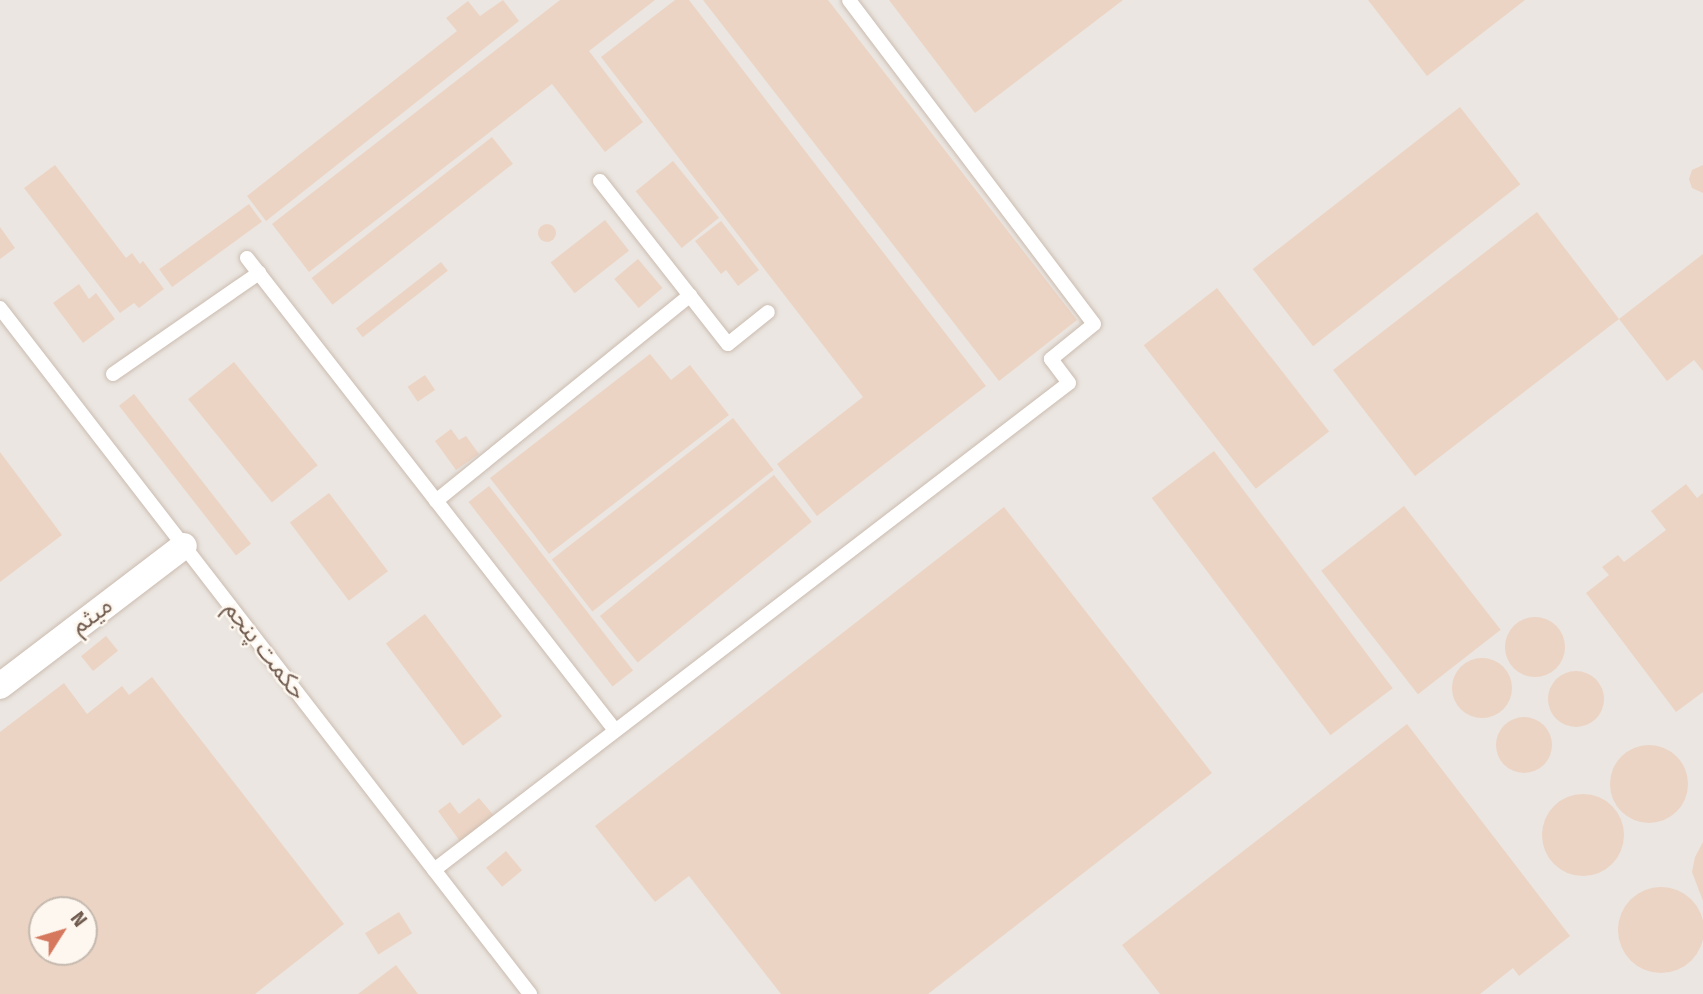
<!DOCTYPE html>
<meta charset="utf-8">
<style>
body{margin:0}
#map{position:relative;width:1703px;height:994px;overflow:hidden;background:#faf3e9;font-family:"Fira Sans","Noto Sans Arabic",sans-serif}
div>[style]{position:absolute}
.industrial>*{inset:0;background:#ebe6e1}
.building>*{inset:0;background:#ecd4c4;transform-origin:0 0}
.round{border-radius:50%}
.roads{filter:drop-shadow(0 0 2px #cbbcb0) drop-shadow(0 0 2px #cbbcb0)}
.service>*{height:14px;margin:-7px;padding:0 7px;transform-origin:7px;border-radius:7px;background:#fff}
.minor>*{height:26px;margin:-13px;padding:0 13px;transform-origin:13px;border-radius:13px;background:#fff}
span{translate:-50% -50%;white-space:nowrap;text-align:center;line-height:1.15;-webkit-text-stroke:5px #fdf7ef;paint-order:stroke}
.street-label{font-size:24px;color:#715c4f}
.north{position:absolute;left:28px;top:896px;width:70px;height:70px;box-sizing:border-box;background:#fdf7ef;border:2px solid #c5b9af;border-radius:50%;rotate:53deg;font-size:19px;font-weight:700;line-height:28px;text-align:center;color:#715c4f}
.north::after{content:'';display:block;margin:auto;width:24px;height:32px;background:#d5785d;clip-path:polygon(50% 0,100% 100%,50% 72%,0 100%)}
</style>
<div id="map">
<div class="industrial">
<i style="clip-path:polygon(evenodd,0 0,1703px 0,1703px 994px,0 994px,0 0,42px 910px,84px 910px,84px 952px,42px 952px,42px 910px)"></i>
</div>
<div class="building">
<i style="clip-path:polygon(503px 0,519px 21px,266px 221px,247px 196px,457px 31px,446px 18px,468px 1px,480px 16px)"></i>
<i style="clip-path:polygon(560px 0,655px 0,589px 51px,643px 122px,605px 152px,552px 84px,309px 272px,272px 224px)"></i>
<i style="clip-path:polygon(675px 0,689px 0,986px 386px,817px 516px,777px 464px,863px 397px,601px 57px)"></i>
<i style="clip-path:polygon(703px 0,828px 0,1077px 320px,999px 381px)"></i>
<i style="clip-path:polygon(889px 0,1123px 0,975px 113px)"></i>
<i style="clip-path:polygon(1368px 0,1525px 0,1427px 76px)"></i>
<i style="left:1460px;top:107px;width:98px;height:263px;rotate:52deg"></i>
<i style="left:492px;top:137px;width:34px;height:229px;rotate:52deg"></i>
<i style="left:673px;top:161px;width:73px;height:48px;rotate:51deg"></i>
<i style="clip-path:polygon(55px 165px,126px 258px,132px 253px,140px 264px,143px 261px,164px 289px,139px 308px,134px 303px,120px 313px,24px 188px)"></i>
<i style="clip-path:polygon(1703px 165px,1703px 193px,1692px 188px,1689px 179px,1692px 170px)"></i>
<i style="left:249px;top:204px;width:22px;height:111px;rotate:54deg"></i>
<i style="clip-path:polygon(1537px 212px,1619px 319px,1703px 254px,1703px 371px,1694px 360px,1667px 381px,1619px 319px,1415px 476px,1333px 370px)"></i>
<i style="left:605px;top:220px;width:39px;height:69px;rotate:52deg"></i>
<i style="clip-path:polygon(721px 221px,759px 270px,738px 286px,726px 270px,721px 274px,695px 241px)"></i>
<i class="round" style="left:538px;top:224px;width:18px;height:18px"></i>
<i style="clip-path:polygon(0 227px,15px 248px,0 259px)"></i>
<i style="left:638px;top:259px;width:38px;height:31px;rotate:50deg"></i>
<i style="left:441px;top:262px;width:11px;height:108px;rotate:52deg"></i>
<i style="clip-path:polygon(79px 284px,89px 299px,96px 293px,115px 319px,83px 343px,53px 303px)"></i>
<i style="left:1217px;top:288px;width:182px;height:93px;rotate:52deg"></i>
<i style="clip-path:polygon(650px 354px,671px 380px,690px 365px,729px 415px,549px 554px,490px 478px)"></i>
<i style="left:234px;top:362px;width:133px;height:59px;rotate:51deg"></i>
<i style="left:425px;top:375px;width:18px;height:21px;rotate:56deg"></i>
<i style="left:134px;top:394px;width:190px;height:19px;rotate:52deg"></i>
<i style="left:733px;top:418px;width:66px;height:230px;rotate:52deg"></i>
<i style="clip-path:polygon(451px 429px,459px 440px,466px 436px,479px 454px,456px 470px,435px 441px)"></i>
<i style="left:1214px;top:451px;width:297px;height:78px;rotate:53deg"></i>
<i style="clip-path:polygon(0 452px,62px 535px,0 582px)"></i>
<i style="left:774px;top:475px;width:60px;height:224px;rotate:51deg"></i>
<i style="clip-path:polygon(1686px 484px,1697px 498px,1703px 493px,1703px 692px,1676px 712px,1586px 593px,1609px 575px,1602px 567px,1618px 555px,1624px 562px,1666px 530px,1651px 511px)"></i>
<i style="left:489px;top:486px;width:234px;height:26px;rotate:52deg"></i>
<i style="left:329px;top:493px;width:98px;height:49px;rotate:53deg"></i>
<i style="left:1404px;top:506px;width:157px;height:105px;rotate:52deg"></i>
<i style="clip-path:polygon(1004px 507px,1212px 773px,928px 994px,781px 994px,689px 876px,655px 902px,595px 826px)"></i>
<i style="left:425px;top:614px;width:128px;height:49px;rotate:53deg"></i>
<i class="round" style="left:1505px;top:617px;width:60px;height:60px"></i>
<i style="left:106px;top:636px;width:19px;height:32px;rotate:51deg"></i>
<i class="round" style="left:1452px;top:658px;width:60px;height:60px"></i>
<i class="round" style="left:1548px;top:671px;width:56px;height:56px"></i>
<i style="clip-path:polygon(evenodd,152px 677px,344px 924px,255px 994px,0 994px,0 732px,64px 683px,87px 714px,122px 686px,129px 695px,152px 677px,42px 910px,84px 910px,84px 952px,42px 952px,42px 910px)"></i>
<i class="round" style="left:1496px;top:717px;width:56px;height:56px"></i>
<i style="clip-path:polygon(1407px 724px,1570px 936px,1519px 976px,1513px 968px,1480px 994px,1160px 994px,1122px 945px)"></i>
<i class="round" style="left:1610px;top:745px;width:78px;height:78px"></i>
<i class="round" style="left:1542px;top:794px;width:82px;height:82px"></i>
<i style="clip-path:polygon(479px 798px,496px 818px,462px 844px,438px 811px,450px 802px,459px 814px)"></i>
<i style="clip-path:polygon(1703px 842px,1703px 901px,1692px 872px,1695px 857px)"></i>
<i style="left:506px;top:851px;width:25px;height:26px;rotate:50deg"></i>
<i class="round" style="left:1618px;top:887px;width:86px;height:86px"></i>
<i style="left:399px;top:912px;width:25px;height:40px;rotate:58deg"></i>
<i style="clip-path:polygon(396px 965px,418px 994px,358px 994px)"></i>
</div>
<div class="roads">
<div class="service">
<i style="left:600px;top:181px;width:207px;rotate:51.9deg"></i>
<i style="left:728px;top:344px;width:51px;rotate:-38.7deg"></i>
<i style="left:247px;top:258px;width:597px;rotate:52.07deg"></i>
<i style="left:0;top:308px;width:867px;rotate:52.31deg"></i>
<i style="left:113px;top:374px;width:178px;rotate:-34.7deg"></i>
<i style="left:436px;top:501px;width:327px;rotate:-39deg"></i>
<i style="left:434px;top:870px;width:800px;rotate:-37.49deg"></i>
<i style="left:1069px;top:383px;width:30px;rotate:-127deg"></i>
<i style="left:1051px;top:359px;width:55px;rotate:-39.1deg"></i>
<i style="left:1094px;top:324px;width:406px;rotate:-127.1deg"></i>
</div>
<div class="minor">
<i style="left:0;top:686px;width:231px;rotate:-37.3deg"></i>
</div>
</div>
<div class="street-label">
<span style="left:92px;top:616px;rotate:-37deg">میثم</span>
<span style="left:265px;top:651px;rotate:52deg">حکمت پنجم</span>
</div>
<div class="north">N</div>
</div>
